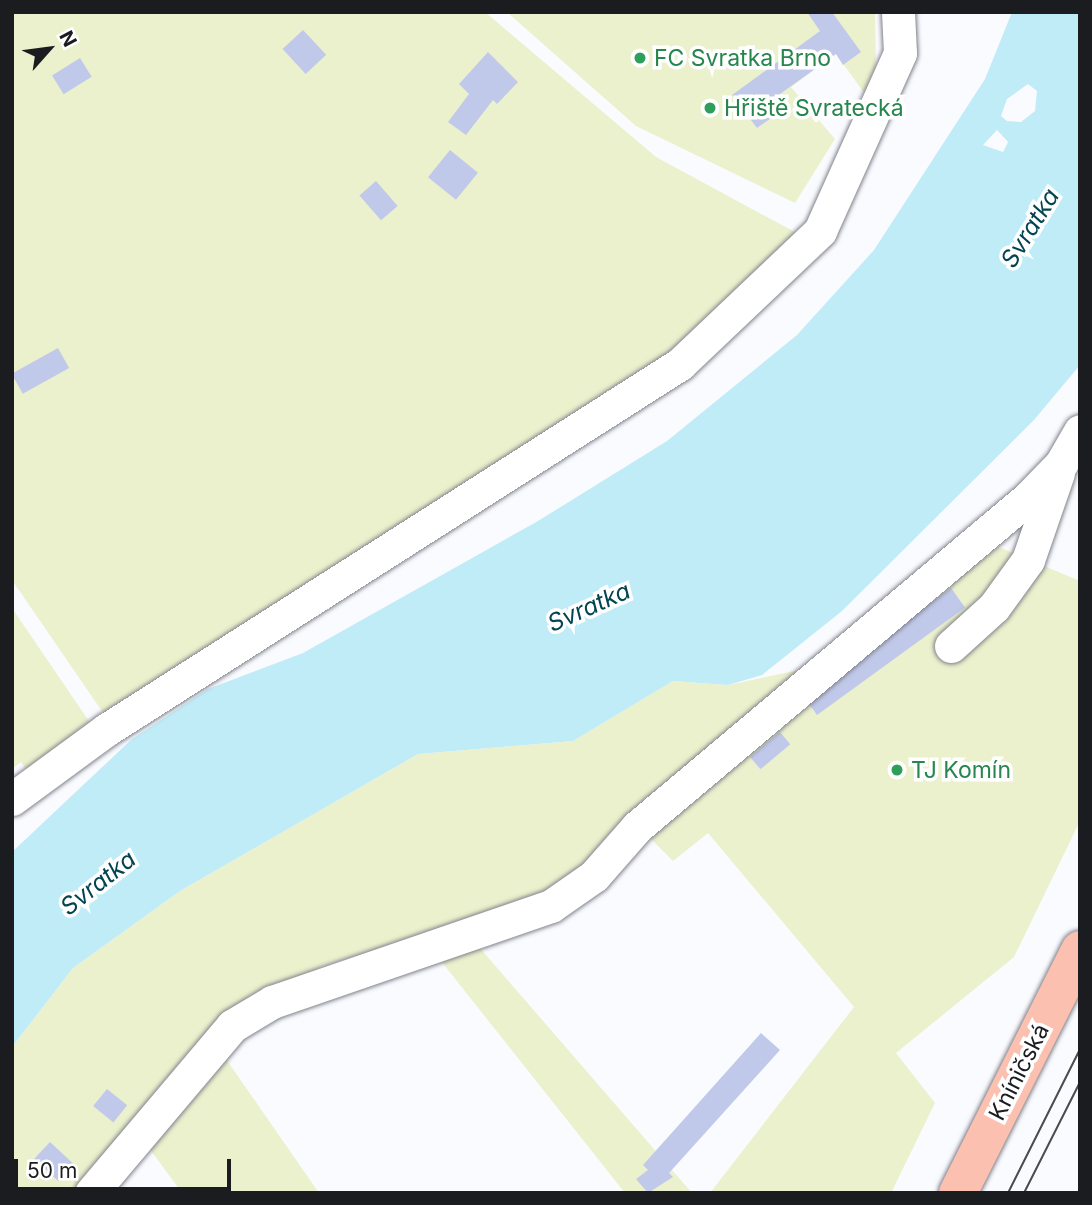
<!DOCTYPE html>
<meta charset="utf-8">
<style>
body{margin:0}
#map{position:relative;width:1092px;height:1205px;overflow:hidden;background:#fafbff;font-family:Inter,sans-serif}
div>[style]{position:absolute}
.green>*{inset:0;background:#ebf1cd}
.water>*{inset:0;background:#c0ecf8}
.building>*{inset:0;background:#c1c9eb;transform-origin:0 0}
.roads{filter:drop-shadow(0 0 2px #81838c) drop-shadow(0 0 2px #81838c)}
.minor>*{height:33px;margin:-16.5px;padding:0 16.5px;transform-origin:16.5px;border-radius:16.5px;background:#fff}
.major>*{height:38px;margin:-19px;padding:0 19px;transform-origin:19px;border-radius:19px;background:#fcc0b1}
.tram>*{height:2px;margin:-1px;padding:0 1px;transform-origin:1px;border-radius:1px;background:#4a4b4e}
.dots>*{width:19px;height:19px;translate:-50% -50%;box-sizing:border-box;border:4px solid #fff;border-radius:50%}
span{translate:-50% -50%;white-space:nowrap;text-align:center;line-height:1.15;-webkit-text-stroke:7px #fff;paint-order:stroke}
.leisure-label{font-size:23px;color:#27864d}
.left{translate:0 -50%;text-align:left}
.street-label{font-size:23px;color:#1b1c1f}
.water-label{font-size:24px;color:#024452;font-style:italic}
.frame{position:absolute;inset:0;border:14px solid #1b1c1f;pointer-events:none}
.north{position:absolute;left:14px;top:14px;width:70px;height:70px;-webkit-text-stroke:5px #fff;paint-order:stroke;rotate:62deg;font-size:19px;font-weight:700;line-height:28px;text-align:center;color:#1b1c1f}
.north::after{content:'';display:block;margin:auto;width:24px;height:32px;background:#1b1c1f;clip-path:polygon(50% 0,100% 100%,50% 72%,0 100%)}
.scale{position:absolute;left:14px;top:1159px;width:217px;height:32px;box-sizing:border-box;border:4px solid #1b1c1f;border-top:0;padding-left:9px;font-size:21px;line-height:24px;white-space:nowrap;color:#1b1c1f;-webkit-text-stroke:5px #fff;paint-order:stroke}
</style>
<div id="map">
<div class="green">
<i style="clip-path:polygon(12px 12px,485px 12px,656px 157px,804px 237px,639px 387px,108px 720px,12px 580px)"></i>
<i style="clip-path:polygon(507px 12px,875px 12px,876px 73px,865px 94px,836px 54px,791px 87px,835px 139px,795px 203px,636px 126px)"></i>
<i style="clip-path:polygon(989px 543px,1080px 581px,1080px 821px,1014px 957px,896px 1053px,935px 1103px,891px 1193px,710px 1193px,854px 1007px,708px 833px,673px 861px,644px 832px)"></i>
<i style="clip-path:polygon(12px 608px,95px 730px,29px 773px,21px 762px,12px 769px)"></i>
<i style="clip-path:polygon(799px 670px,548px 898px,322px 966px,233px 1013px,74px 1193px,12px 1193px,12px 1047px,73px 968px,180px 891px,418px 754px,573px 741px,673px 681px,728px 685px)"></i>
<i style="clip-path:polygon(479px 947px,692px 1193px,625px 1193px,441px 961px)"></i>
<i style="clip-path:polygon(226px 1059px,319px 1193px,182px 1193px,147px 1145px)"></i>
</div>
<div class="water">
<i style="clip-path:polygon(evenodd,1012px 12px,1080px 12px,1080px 365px,1034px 420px,842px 611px,762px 675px,728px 685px,673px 681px,573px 741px,418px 754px,180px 891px,73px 968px,12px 1047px,12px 852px,132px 739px,208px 689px,303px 653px,538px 521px,667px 441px,797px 335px,874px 250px,985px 79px,1012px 12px,1028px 84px,1037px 91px,1035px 111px,1021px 122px,1007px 121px,1001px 116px,1007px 99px,1028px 84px,1012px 12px,997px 130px,1008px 142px,1003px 152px,983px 145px,997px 130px)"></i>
</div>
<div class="building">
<i style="clip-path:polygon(807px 12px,832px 12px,861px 52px,843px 65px,836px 54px,766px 104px,774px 116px,757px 128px,732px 95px,820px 31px)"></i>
<i style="left:303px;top:30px;width:34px;height:28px;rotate:47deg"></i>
<i style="clip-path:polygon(488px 52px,518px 82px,497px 104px,493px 100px,466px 135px,448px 122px,469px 94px,459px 84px)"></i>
<i style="left:80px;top:58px;width:22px;height:33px;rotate:58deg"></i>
<i style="left:450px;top:150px;width:36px;height:35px;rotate:39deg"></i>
<i style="left:376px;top:181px;width:33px;height:22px;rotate:49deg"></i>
<i style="left:58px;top:348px;width:23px;height:53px;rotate:61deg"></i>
<i style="left:951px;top:588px;width:24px;height:183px;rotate:54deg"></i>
<i style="left:780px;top:732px;width:16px;height:39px;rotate:50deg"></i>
<i style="clip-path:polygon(761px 1033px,780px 1050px,669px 1173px,673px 1177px,648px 1193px,636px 1179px,648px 1170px,643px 1165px)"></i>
<i style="left:107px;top:1089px;width:26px;height:22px;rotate:39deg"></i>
<i style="left:50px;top:1142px;width:33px;height:23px;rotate:43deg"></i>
</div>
<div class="roads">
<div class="minor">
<i style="left:951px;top:646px;width:58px;rotate:-42.2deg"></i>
<i style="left:994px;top:607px;width:58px;rotate:-54.1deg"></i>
<i style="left:1028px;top:560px;width:92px;rotate:-71deg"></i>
<i style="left:12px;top:799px;width:117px;rotate:-36.3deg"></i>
<i style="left:106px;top:730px;width:681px;rotate:-32.52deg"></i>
<i style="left:680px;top:364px;width:193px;rotate:-43.5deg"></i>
<i style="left:820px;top:231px;width:195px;rotate:-65.8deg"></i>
<i style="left:900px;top:53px;width:41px;rotate:-92.8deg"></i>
<i style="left:91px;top:1193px;width:219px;rotate:-49.8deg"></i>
<i style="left:232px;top:1026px;width:47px;rotate:-31deg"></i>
<i style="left:272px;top:1002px;width:295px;rotate:-19deg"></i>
<i style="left:551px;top:906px;width:52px;rotate:-34.9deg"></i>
<i style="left:594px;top:876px;width:65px;rotate:-48.7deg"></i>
<i style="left:637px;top:827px;width:511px;rotate:-40.08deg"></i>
<i style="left:1028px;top:498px;width:47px;rotate:-45.9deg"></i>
<i style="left:1061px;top:464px;width:38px;rotate:-60deg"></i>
</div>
<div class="major">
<i style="left:958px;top:1193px;width:272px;rotate:-63.3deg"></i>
</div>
</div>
<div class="tram">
<i style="left:1008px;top:1193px;width:161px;rotate:-63.4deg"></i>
<i style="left:1024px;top:1193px;width:124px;rotate:-63.2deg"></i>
</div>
<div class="dots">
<i style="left:640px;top:58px;background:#2e9e5b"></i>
<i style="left:710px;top:108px;background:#2e9e5b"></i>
<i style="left:897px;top:770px;background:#2e9e5b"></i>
</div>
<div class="leisure-label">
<span class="left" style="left:654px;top:58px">FC Svratka Brno</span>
<span class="left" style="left:724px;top:108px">Hřiště Svratecká</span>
<span class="left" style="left:911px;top:770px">TJ Komín</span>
</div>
<div class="street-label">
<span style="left:1019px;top:1072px;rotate:-63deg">Kníničská</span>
</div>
<div class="water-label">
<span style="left:1030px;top:228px;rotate:-58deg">Svratka</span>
<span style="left:589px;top:607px;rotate:-24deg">Svratka</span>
<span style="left:98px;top:883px;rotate:-38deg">Svratka</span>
</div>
<div class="frame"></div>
<div class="north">N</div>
<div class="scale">50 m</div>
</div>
